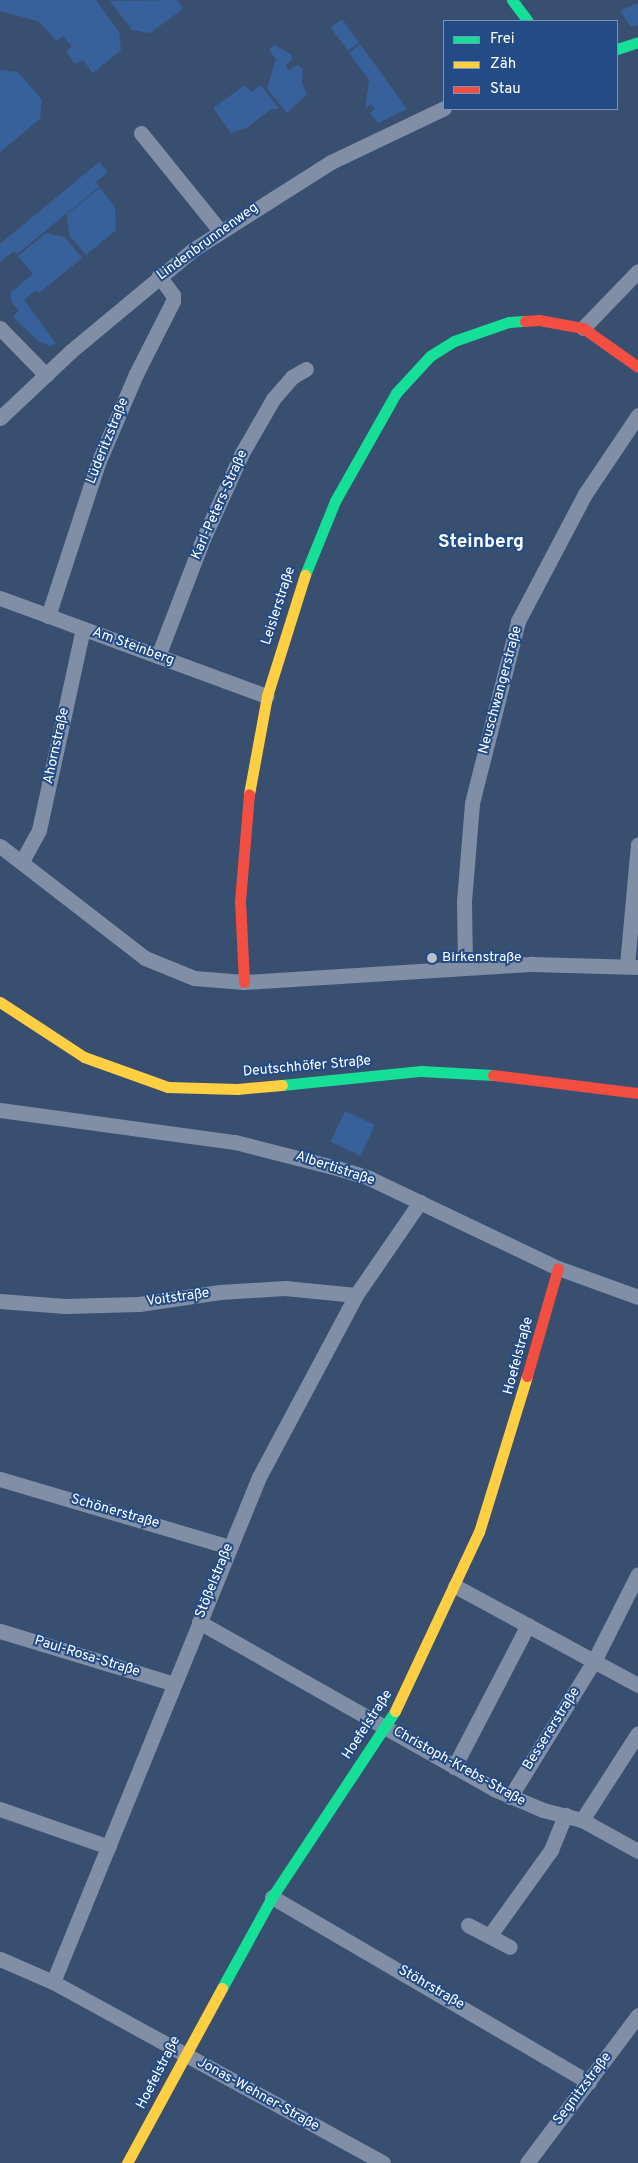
<!DOCTYPE html>
<meta charset="utf-8">
<style>
body{margin:0}
#map{position:relative;width:638px;height:2163px;overflow:hidden;background:#394f70;font-family:Overpass,sans-serif}
div>[style]{position:absolute}
.green>*{inset:0;background:#37619b;transform-origin:0 0}
.street>*{height:15px;margin:-7.5px;padding:0 7.5px;transform-origin:7.5px;border-radius:7.5px;background:#808fa6}
.fast>*{height:11px;margin:-5.5px;padding:0 5.5px;transform-origin:5.5px;border-radius:5.5px;background:#16e098}
.slow>*{height:11px;margin:-5.5px;padding:0 5.5px;transform-origin:5.5px;border-radius:5.5px;background:#ffcf43}
.jam>*{height:11px;margin:-5.5px;padding:0 5.5px;transform-origin:5.5px;border-radius:5.5px;background:#f24e42}
.dots>*{width:14px;height:14px;translate:-50% -50%;box-sizing:border-box;border:2px solid #234b86;border-radius:50%}
span{translate:-50% -50%;white-space:nowrap;text-align:center;line-height:1.15;-webkit-text-stroke:4px #234b86;paint-order:stroke}
.street-label{font-size:14px;color:#fff}
.poi-label{font-size:14px;color:#fff}
.left{translate:0 -50%;text-align:left}
.district-label{font-size:19px;color:#fff;font-weight:700}
.legend{position:absolute;left:443px;top:20px;width:175px;height:90px;box-sizing:border-box;background:#234b86;border:1px solid #7b93b6;margin:0;padding:6px 9px;list-style:none;font-size:15px;color:#fff}
.legend li{display:flex;align-items:center;gap:10px;height:25px}
.legend b{width:25px;border:1px solid #7b93b6}
</style>
<div id="map">
<div class="green">
<i style="clip-path:polygon(0 0,96px 0,119px 32px,121px 50px,93px 73px,83px 60px,75px 64px,66px 52px,72px 46px,63px 36px,57px 41px,38px 21px,0 11px)"></i>
<i style="clip-path:polygon(177px 0,183px 9px,150px 33px,132px 30px,110px 1px)"></i>
<i style="clip-path:polygon(638px 3px,638px 25px,631px 27px,620px 11px)"></i>
<i style="left:342px;top:19px;width:29px;height:14px;rotate:54deg"></i>
<i style="clip-path:polygon(360px 44px,407px 109px,378px 123px,370px 113px,375px 109px,371px 104px,365px 109px,369px 80px,349px 53px)"></i>
<i style="clip-path:polygon(274px 45px,291px 54px,292px 60px,286px 65px,288px 70px,298px 65px,303px 69px,302px 83px,307px 94px,287px 113px,267px 88px,276px 59px,269px 50px)"></i>
<i style="clip-path:polygon(0 70px,18px 72px,42px 100px,40px 119px,0 152px)"></i>
<i style="clip-path:polygon(245px 85px,251px 92px,261px 85px,279px 109px,271px 109px,248px 127px,231px 133px,213px 108px)"></i>
<i style="clip-path:polygon(99px 162px,108px 172px,96px 182px,99px 187px,17px 254px,14px 251px,0 262px,0 244px)"></i>
<i style="clip-path:polygon(100px 188px,115px 207px,116px 230px,86px 255px,69px 235px,67px 214px)"></i>
<i style="clip-path:polygon(46px 233px,65px 237px,82px 258px,39px 293px,36px 290px,24px 300px,56px 344px,50px 346px,38px 341px,13px 317px,19px 310px,12px 303px,10px 293px,33px 274px,18px 256px)"></i>
<i style="left:345px;top:1111px;width:33px;height:34px;rotate:25deg"></i>
</div>
<div class="street">
<i style="left:141px;top:133px;width:126px;rotate:51.1deg"></i>
<i style="left:0;top:328px;width:66px;rotate:45.6deg"></i>
<i style="left:583px;top:328px;width:79px;rotate:-46deg"></i>
<i style="left:0;top:418px;width:98px;rotate:-43.3deg"></i>
<i style="left:71px;top:351px;width:160px;rotate:-39.7deg"></i>
<i style="left:194px;top:249px;width:162px;rotate:-32.4deg"></i>
<i style="left:331px;top:162px;width:125px;rotate:-25.5deg"></i>
<i style="left:0;top:598px;width:284px;rotate:20.2deg"></i>
<i style="left:48px;top:616px;width:161px;rotate:-71.9deg"></i>
<i style="left:98px;top:463px;width:97px;rotate:-66.9deg"></i>
<i style="left:136px;top:374px;width:82px;rotate:-63.1deg"></i>
<i style="left:173px;top:301px;width:6px;rotate:-90deg"></i>
<i style="left:173px;top:295px;width:24px;rotate:-126deg"></i>
<i style="left:158px;top:656px;width:125px;rotate:-69deg"></i>
<i style="left:203px;top:539px;width:94px;rotate:-65.6deg"></i>
<i style="left:242px;top:453px;width:62px;rotate:-60.1deg"></i>
<i style="left:273px;top:399px;width:29px;rotate:-49deg"></i>
<i style="left:292px;top:377px;width:16px;rotate:-30deg"></i>
<i style="left:0;top:846px;width:183px;rotate:37.7deg"></i>
<i style="left:145px;top:958px;width:53px;rotate:22.2deg"></i>
<i style="left:194px;top:978px;width:50px;rotate:4.6deg"></i>
<i style="left:244px;top:982px;width:289px;rotate:-3.6deg"></i>
<i style="left:532px;top:964px;width:106px;rotate:1.6deg"></i>
<i style="left:22px;top:861px;width:35px;rotate:-61deg"></i>
<i style="left:39px;top:830px;width:206px;rotate:-77.7deg"></i>
<i style="left:627px;top:965px;width:121px;rotate:-84.8deg"></i>
<i style="left:465px;top:966px;width:65px;rotate:-90.9deg"></i>
<i style="left:464px;top:901px;width:98px;rotate:-85.3deg"></i>
<i style="left:472px;top:803px;width:188px;rotate:-75.8deg"></i>
<i style="left:518px;top:621px;width:144px;rotate:-62.2deg"></i>
<i style="left:585px;top:494px;width:95px;rotate:-56.1deg"></i>
<i style="left:0;top:1110px;width:237px;rotate:7.8deg"></i>
<i style="left:235px;top:1142px;width:105px;rotate:14.3deg"></i>
<i style="left:337px;top:1168px;width:34px;rotate:17deg"></i>
<i style="left:369px;top:1178px;width:209px;rotate:25.5deg"></i>
<i style="left:558px;top:1268px;width:85px;rotate:19.9deg"></i>
<i style="left:0;top:1301px;width:65px;rotate:4.4deg"></i>
<i style="left:65px;top:1306px;width:74px;rotate:-1.5deg"></i>
<i style="left:139px;top:1304px;width:82px;rotate:-8.4deg"></i>
<i style="left:220px;top:1292px;width:65px;rotate:-3.5deg"></i>
<i style="left:285px;top:1288px;width:71px;rotate:5.6deg"></i>
<i style="left:0;top:1479px;width:239px;rotate:16.5deg"></i>
<i style="left:455px;top:1586px;width:208px;rotate:28.4deg"></i>
<i style="left:199px;top:1622px;width:339px;rotate:29.5deg"></i>
<i style="left:494px;top:1789px;width:53px;rotate:23.2deg"></i>
<i style="left:543px;top:1810px;width:40px;rotate:14.4deg"></i>
<i style="left:582px;top:1820px;width:64px;rotate:29deg"></i>
<i style="left:0;top:1631px;width:182px;rotate:16.9deg"></i>
<i style="left:454px;top:1767px;width:160px;rotate:-62.5deg"></i>
<i style="left:510px;top:1797px;width:160px;rotate:-58.3deg"></i>
<i style="left:594px;top:1661px;width:97px;rotate:-63.2deg"></i>
<i style="left:0;top:1809px;width:115px;rotate:19.2deg"></i>
<i style="left:582px;top:1820px;width:103px;rotate:-57.2deg"></i>
<i style="left:272px;top:1897px;width:367px;rotate:30.3deg"></i>
<i style="left:468px;top:1925px;width:47px;rotate:27.6deg"></i>
<i style="left:490px;top:1935px;width:105px;rotate:-54.3deg"></i>
<i style="left:551px;top:1850px;width:38px;rotate:-68deg"></i>
<i style="left:0;top:1959px;width:58px;rotate:23.5deg"></i>
<i style="left:53px;top:1982px;width:376px;rotate:28.7deg"></i>
<i style="left:53px;top:1982px;width:545px;rotate:-67.81deg"></i>
<i style="left:259px;top:1477px;width:206px;rotate:-61.9deg"></i>
<i style="left:356px;top:1295px;width:113px;rotate:-55.5deg"></i>
<i style="left:527px;top:2163px;width:185px;rotate:-53.1deg"></i>
</div>
<div class="fast">
<i style="left:512px;top:0;width:26px;rotate:53deg"></i>
<i style="left:617px;top:49px;width:22px;rotate:-18deg"></i>
<i style="left:305px;top:575px;width:80px;rotate:-67.9deg"></i>
<i style="left:335px;top:501px;width:124px;rotate:-60.5deg"></i>
<i style="left:396px;top:393px;width:50px;rotate:-47.4deg"></i>
<i style="left:430px;top:356px;width:28px;rotate:-32deg"></i>
<i style="left:454px;top:341px;width:58px;rotate:-19.1deg"></i>
<i style="left:509px;top:322px;width:16px;rotate:-4deg"></i>
<i style="left:282px;top:1085px;width:140px;rotate:-5.8deg"></i>
<i style="left:421px;top:1071px;width:72px;rotate:3.2deg"></i>
<i style="left:222px;top:1988px;width:104px;rotate:-61.2deg"></i>
<i style="left:272px;top:1897px;width:223px;rotate:-56.5deg"></i>
</div>
<div class="slow">
<i style="left:249px;top:794px;width:100px;rotate:-79.6deg"></i>
<i style="left:267px;top:696px;width:127px;rotate:-72.6deg"></i>
<i style="left:0;top:1002px;width:100px;rotate:33.2deg"></i>
<i style="left:84px;top:1057px;width:89px;rotate:19.7deg"></i>
<i style="left:168px;top:1087px;width:69px;rotate:1.7deg"></i>
<i style="left:237px;top:1089px;width:45px;rotate:-5.1deg"></i>
<i style="left:395px;top:1711px;width:198px;rotate:-64.9deg"></i>
<i style="left:479px;top:1532px;width:163px;rotate:-72.9deg"></i>
<i style="left:127px;top:2163px;width:199px;rotate:-61.5deg"></i>
</div>
<div class="jam">
<i style="left:525px;top:321px;width:14px;rotate:-4deg"></i>
<i style="left:539px;top:320px;width:45px;rotate:10.3deg"></i>
<i style="left:583px;top:328px;width:67px;rotate:35.3deg"></i>
<i style="left:244px;top:982px;width:81px;rotate:-92.8deg"></i>
<i style="left:240px;top:901px;width:107px;rotate:-85.2deg"></i>
<i style="left:493px;top:1075px;width:146px;rotate:7.1deg"></i>
<i style="left:527px;top:1376px;width:112px;rotate:-74deg"></i>
</div>
<div class="dots">
<i style="left:432px;top:958px;background:#bac1cd"></i>
</div>
<div class="street-label">
<span style="left:208px;top:242px;rotate:-36deg">Lindenbrunnenweg</span>
<span style="left:108px;top:441px;rotate:-68deg">Lüderitzstraße</span>
<span style="left:220px;top:505px;rotate:-66deg">Karl-Peters-Straße</span>
<span style="left:279px;top:606px;rotate:-72deg">Leislerstraße</span>
<span style="left:133px;top:647px;rotate:20deg">Am Steinberg</span>
<span style="left:501px;top:690px;rotate:-75deg">Neuschwangerstraße</span>
<span style="left:57px;top:746px;rotate:-78deg">Ahornstraße</span>
<span style="left:307px;top:1067px;rotate:-5deg">Deutschhöfer Straße</span>
<span style="left:335px;top:1169px;rotate:18deg">Albertistraße</span>
<span style="left:178px;top:1298px;rotate:-8deg">Voitstraße</span>
<span style="left:519px;top:1356px;rotate:-75deg">Hoefelstraße</span>
<span style="left:115px;top:1512px;rotate:16deg">Schönerstraße</span>
<span style="left:215px;top:1581px;rotate:-68deg">Stößelstraße</span>
<span style="left:87px;top:1657px;rotate:17deg">Paul-Rosa-Straße</span>
<span style="left:368px;top:1725px;rotate:-57deg">Hoefelstraße</span>
<span style="left:552px;top:1729px;rotate:-58deg">Bessererstraße</span>
<span style="left:459px;top:1767px;rotate:29deg">Christoph-Krebs-Straße</span>
<span style="left:431px;top:1988px;rotate:30deg">Stöhrstraße</span>
<span style="left:159px;top:2073px;rotate:-63deg">Hoefelstraße</span>
<span style="left:583px;top:2089px;rotate:-53deg">Segnitzstraße</span>
<span style="left:258px;top:2095px;rotate:29deg">Jonas-Wehner-Straße</span>
</div>
<div class="poi-label">
<span class="left" style="left:442px;top:958px">Birkenstraße</span>
</div>
<div class="district-label">
<span style="left:481px;top:543px">Steinberg</span>
</div>
<ul class="legend">
<li><b style="height:6px;background:#16e098"></b>Frei</li>
<li><b style="height:6px;background:#ffcf43"></b>Zäh</li>
<li><b style="height:6px;background:#f24e42"></b>Stau</li>
</ul>
</div>
